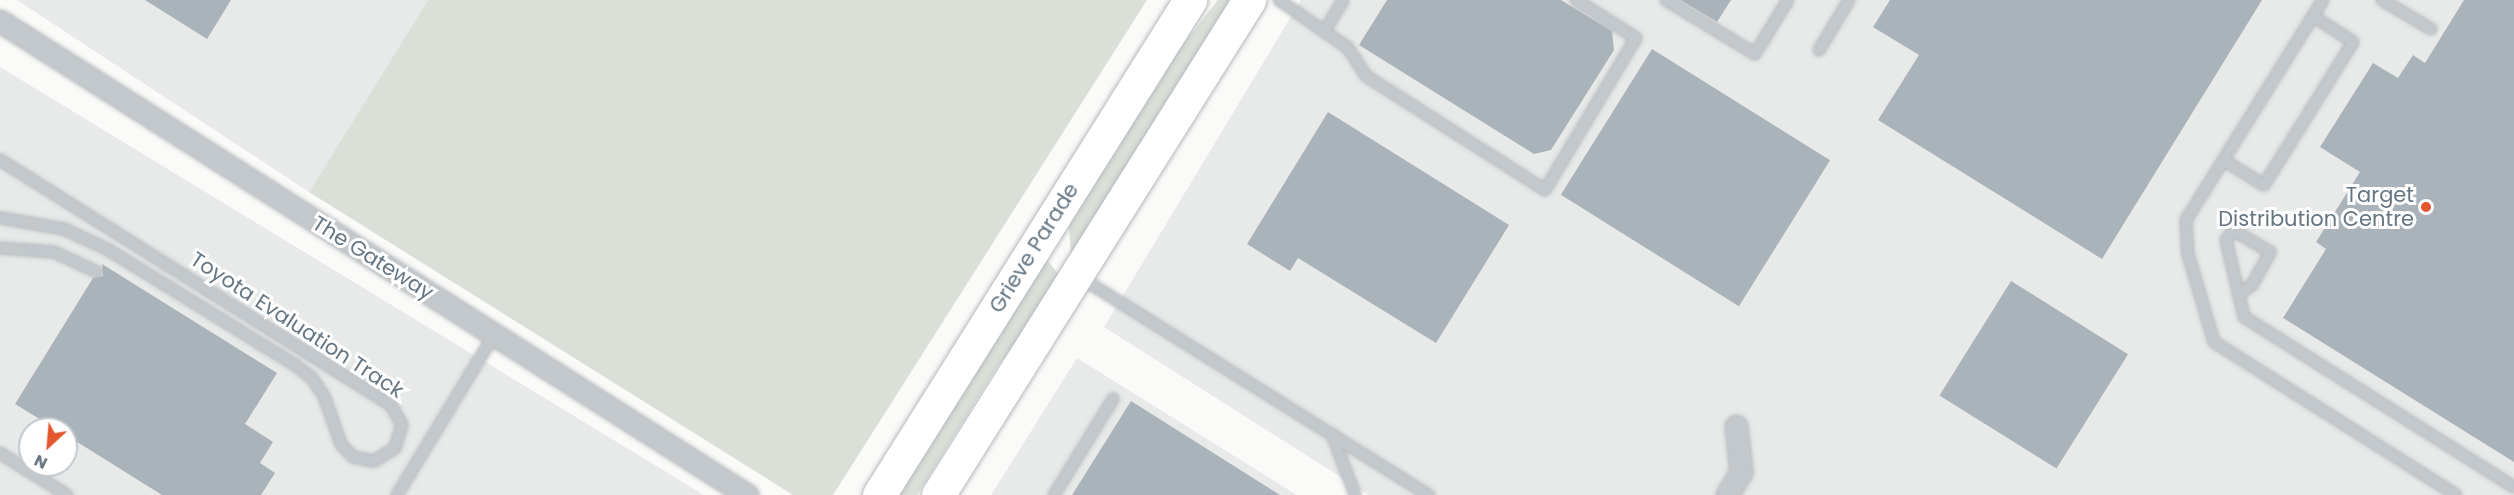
<!DOCTYPE html>
<style>
body{margin:0}
#map{position:relative;width:2514px;height:495px;overflow:hidden;background:#fafaf8;font-family:Poppins,sans-serif}
div>[style]{position:absolute}
.built>*{inset:0;background:#e8e9e9}
.green>*{inset:0;background:#dadfd7}
.building>*{inset:0;background:#aab3b9;transform-origin:0 0}
.roads{filter:drop-shadow(0 0 2px #b5babe) drop-shadow(0 0 2px #b5babe)}
.service>*{height:10px;margin:-5px;padding:0 5px;transform-origin:5px;border-radius:5px;background:#c3c8cc}
.minor>*{height:21px;margin:-10.5px;padding:0 10.5px;transform-origin:10.5px;border-radius:10.5px;background:#c3c8cc}
.primary>*{height:33px;margin:-16.5px;padding:0 16.5px;transform-origin:16.5px;border-radius:16.5px;background:#fff}
.dots>*{width:16px;height:16px;translate:-50% -50%;box-sizing:border-box;border:3px solid #fff;border-radius:50%}
span{translate:-50% -50%;white-space:nowrap;text-align:center;line-height:1.15;-webkit-text-stroke:6px #fff;paint-order:stroke}
.poi-label{font-size:21px;color:#657683}
.right{translate:-100% -50%;text-align:right}
.street-label{font-size:21px;color:#657683}
.north{position:absolute;left:18px;top:417px;width:60px;height:60px;box-sizing:border-box;background:#fff;border:2px solid #c1c8cd;border-radius:50%;rotate:206deg;font-size:16px;font-weight:700;line-height:24px;text-align:center;color:#657683}
.north::after{content:'';display:block;margin:auto;width:21px;height:27px;background:#e4572e;clip-path:polygon(50% 0,100% 100%,50% 72%,0 100%)}
</style>
<div id="map">
<div class="built">
<i style="clip-path:polygon(17px 0,428px 0,309px 192px)"></i>
<i style="clip-path:polygon(1301px 0,2514px 0,2514px 495px,1369px 495px,1104px 327px)"></i>
<i style="clip-path:polygon(evenodd,0 67px,704px 495px,0 495px,0 67px,30px 429px,66px 429px,66px 465px,30px 465px,30px 429px)"></i>
<i style="clip-path:polygon(1077px 358px,1297px 495px,991px 495px)"></i>
</div>
<div class="green">
<i style="clip-path:polygon(428px 0,1147px 0,833px 495px,793px 495px,309px 192px)"></i>
<i style="clip-path:polygon(1218px 0,1238px 0,1071px 254px,1069px 228px,1076px 209px,1163px 70px)"></i>
<i style="clip-path:polygon(1044px 256px,1063px 280px,997px 367px,917px 495px,896px 495px)"></i>
</div>
<div class="building">
<i style="clip-path:polygon(145px 0,231px 0,207px 39px)"></i>
<i style="clip-path:polygon(1387px 0,1561px 0,1612px 31px,1614px 50px,1551px 150px,1534px 154px,1359px 45px)"></i>
<i style="clip-path:polygon(1680px 0,1731px 0,1717px 22px)"></i>
<i style="clip-path:polygon(1890px 0,2262px 0,2102px 259px,1878px 120px,1919px 55px,1873px 27px)"></i>
<i style="clip-path:polygon(2464px 0,2514px 0,2514px 462px,2283px 318px,2326px 249px,2316px 242px,2360px 172px,2320px 147px,2373px 63px,2398px 78px,2413px 55px,2425px 63px)"></i>
<i style="left:1652px;top:49px;width:210px;height:172px;rotate:32deg"></i>
<i style="clip-path:polygon(1328px 112px,1509px 225px,1436px 343px,1298px 258px,1290px 271px,1247px 244px)"></i>
<i style="clip-path:polygon(102px 264px,277px 373px,245px 424px,273px 442px,260px 463px,275px 473px,261px 495px,162px 495px,66px 435px,66px 429px,56px 429px,15px 404px,93px 278px,103px 276px)"></i>
<i style="left:2011px;top:281px;width:138px;height:135px;rotate:32deg"></i>
<i style="clip-path:polygon(1131px 401px,1280px 495px,1072px 495px)"></i>
</div>
<div class="roads">
<div class="service">
<i style="left:1279px;top:0;width:84px;rotate:34.8deg"></i>
<i style="left:1348px;top:48px;width:33px;rotate:57deg"></i>
<i style="left:1366px;top:76px;width:212px;rotate:32.5deg"></i>
<i style="left:1545px;top:190px;width:177px;rotate:-59.1deg"></i>
<i style="left:1636px;top:38px;width:71px;rotate:-147.7deg"></i>
<i style="left:1666px;top:0;width:104px;rotate:31.2deg"></i>
<i style="left:1755px;top:54px;width:63px;rotate:-58.6deg"></i>
<i style="left:2323px;top:0;width:259px;rotate:121.9deg"></i>
<i style="left:2186px;top:220px;width:34px;rotate:87deg"></i>
<i style="left:2188px;top:254px;width:92px;rotate:73.5deg"></i>
<i style="left:2214px;top:342px;width:286px;rotate:32.3deg"></i>
<i style="left:2382px;top:0;width:57px;rotate:30.6deg"></i>
<i style="left:1324px;top:32px;width:37px;rotate:-59deg"></i>
<i style="left:1819px;top:50px;width:58px;rotate:-59deg"></i>
<i style="left:0;top:160px;width:461px;rotate:32.1deg"></i>
<i style="left:391px;top:405px;width:23px;rotate:61deg"></i>
<i style="left:402px;top:425px;width:24px;rotate:107deg"></i>
<i style="left:395px;top:448px;width:25px;rotate:148deg"></i>
<i style="left:374px;top:461px;width:21px;rotate:-169deg"></i>
<i style="left:353px;top:457px;width:18px;rotate:-133deg"></i>
<i style="left:341px;top:444px;width:51px;rotate:-109.5deg"></i>
<i style="left:324px;top:396px;width:22px;rotate:-124deg"></i>
<i style="left:312px;top:378px;width:21px;rotate:-143deg"></i>
<i style="left:295px;top:365px;width:219px;rotate:-148.3deg"></i>
<i style="left:109px;top:250px;width:50px;rotate:-155deg"></i>
<i style="left:64px;top:229px;width:65px;rotate:-170.2deg"></i>
<i style="left:2223px;top:160px;width:48px;rotate:31.4deg"></i>
<i style="left:2264px;top:185px;width:168px;rotate:-58.1deg"></i>
<i style="left:2353px;top:42px;width:48px;rotate:-147deg"></i>
<i style="left:0;top:248px;width:54px;rotate:4.2deg"></i>
<i style="left:54px;top:252px;width:47px;rotate:24.9deg"></i>
<i style="left:1078px;top:276px;width:414px;rotate:32deg"></i>
<i style="left:2239px;top:294px;width:16px;rotate:-35deg"></i>
<i style="left:2252px;top:285px;width:38px;rotate:-61deg"></i>
<i style="left:2270px;top:252px;width:43px;rotate:-149.3deg"></i>
<i style="left:2233px;top:230px;width:12px;rotate:125deg"></i>
<i style="left:2226px;top:240px;width:79px;rotate:76.8deg"></i>
<i style="left:2244px;top:317px;width:319px;rotate:32.2deg"></i>
<i style="left:1332px;top:434px;width:65px;rotate:69.3deg"></i>
<i style="left:0;top:453px;width:79px;rotate:32.1deg"></i>
<i style="left:397px;top:495px;width:187px;rotate:-58.8deg"></i>
<i style="left:1054px;top:495px;width:113px;rotate:-58.4deg"></i>
</div>
<div class="minor">
<i style="left:0;top:21px;width:885px;rotate:32.4deg"></i>
<i style="left:1727px;top:495px;width:27px;rotate:-59deg"></i>
<i style="left:1741px;top:472px;width:46px;rotate:-96.2deg"></i>
</div>
<div class="primary">
<i style="left:879px;top:495px;width:585px;rotate:-57.86deg"></i>
<i style="left:938px;top:495px;width:585px;rotate:-57.86deg"></i>
</div>
</div>
<div class="dots">
<i style="left:2426px;top:207px;background:#e4572e"></i>
</div>
<div class="poi-label">
<span class="right" style="left:2414px;top:207px">Target<br>Distribution Centre</span>
</div>
<div class="street-label">
<span style="left:1034px;top:248px;rotate:-58deg">Grieve Parade</span>
<span style="left:373px;top:258px;rotate:32deg">The Gateway</span>
<span style="left:297px;top:325px;rotate:33deg">Toyota Evaluation Track</span>
</div>
<div class="north">N</div>
</div>
